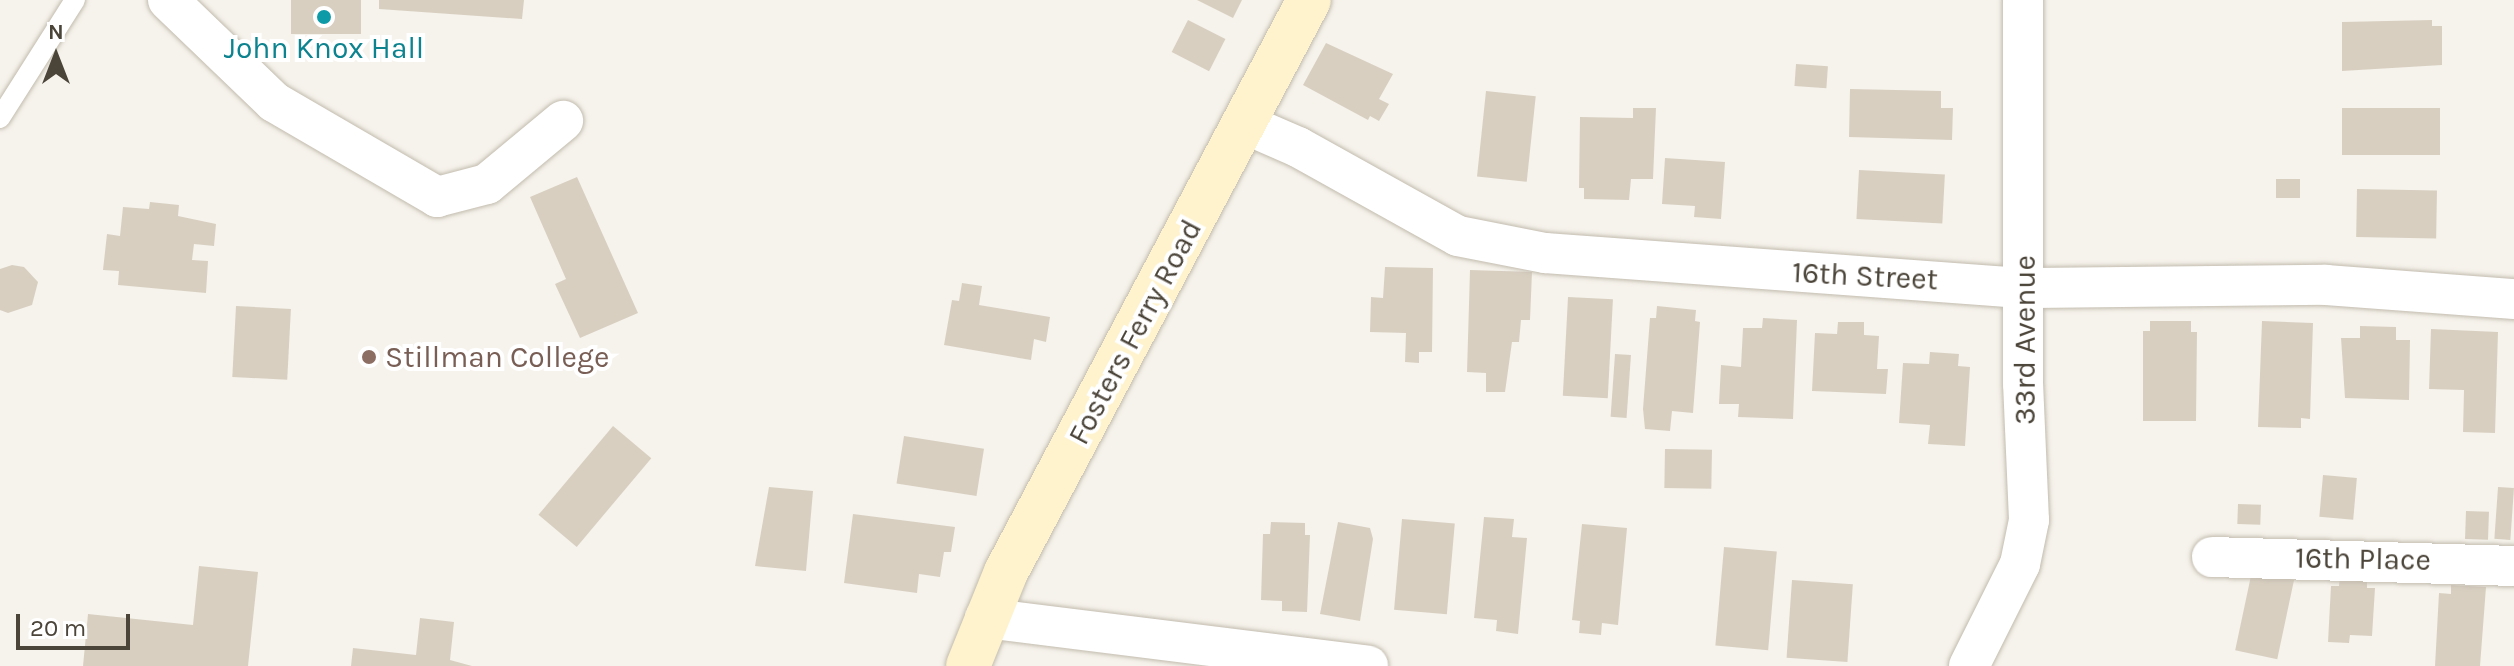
<!DOCTYPE html>
<style>
body{margin:0}
#map{position:relative;width:2514px;height:666px;overflow:hidden;background:#f6f3ec;font-family:Karla,sans-serif}
div>[style]{position:absolute}
.building>*{inset:0;background:#d8cfc1;transform-origin:0 0}
.roads{filter:drop-shadow(0 0 2px #c2bbae) drop-shadow(0 0 2px #c2bbae)}
.lane>*{height:20px;margin:-10px;padding:0 10px;transform-origin:10px;border-radius:10px;background:#fff}
.street>*{height:40px;margin:-20px;padding:0 20px;transform-origin:20px;border-radius:20px;background:#fff}
.secondary>*{height:44px;margin:-22px;padding:0 22px;transform-origin:22px;border-radius:22px;background:#fff3cd}
.dots>*{width:22px;height:22px;translate:-50% -50%;box-sizing:border-box;border:4px solid #fff;border-radius:50%}
span{translate:-50% -50%;white-space:nowrap;text-align:center;line-height:1.15;-webkit-text-stroke:8px #fff;paint-order:stroke}
.culture-label{font-size:30px;color:#0d838f}
.street-label{font-size:30px;color:#4b4439}
.education-label{font-size:30px;color:#785e54}
.left{translate:0 -50%;text-align:left}
.north{position:absolute;left:16px;top:16px;width:80px;height:80px;-webkit-text-stroke:6px #fff;paint-order:stroke;rotate:0deg;font-size:22px;font-weight:700;line-height:32px;text-align:center;color:#4b4439}
.north::after{content:'';display:block;margin:auto;width:28px;height:36px;background:#4b4439;clip-path:polygon(50% 0,100% 100%,50% 72%,0 100%)}
.scale{position:absolute;left:16px;top:614px;width:114px;height:36px;box-sizing:border-box;border:4px solid #4b4439;border-top:0;padding-left:10px;font-size:24px;line-height:28px;white-space:nowrap;color:#4b4439;-webkit-text-stroke:6px #fff;paint-order:stroke}
</style>
<div id="map">
<div class="building">
<i style="left:291px;top:0;width:70px;height:34px"></i>
<i style="clip-path:polygon(379px 0,524px 0,522px 19px,379px 9px)"></i>
<i style="clip-path:polygon(1197px 0,1242px 0,1233px 18px)"></i>
<i style="left:1188px;top:20px;width:42px;height:36px;rotate:27deg"></i>
<i style="clip-path:polygon(2432px 20px,2432px 26px,2442px 26px,2442px 65px,2342px 71px,2342px 22px)"></i>
<i style="clip-path:polygon(1326px 43px,1393px 74px,1379px 99px,1389px 104px,1379px 121px,1370px 116px,1368px 120px,1303px 85px)"></i>
<i style="left:1796px;top:64px;width:32px;height:22px;rotate:4deg"></i>
<i style="clip-path:polygon(1850px 89px,1941px 91px,1941px 108px,1953px 108px,1952px 140px,1849px 137px)"></i>
<i style="left:1486px;top:91px;width:50px;height:86px;rotate:6deg"></i>
<i style="clip-path:polygon(1633px 108px,1656px 108px,1653px 179px,1631px 179px,1629px 200px,1584px 199px,1584px 188px,1579px 188px,1580px 117px,1633px 118px)"></i>
<i style="left:2342px;top:108px;width:98px;height:47px"></i>
<i style="clip-path:polygon(1665px 158px,1725px 162px,1721px 219px,1694px 217px,1695px 206px,1662px 204px)"></i>
<i style="left:1859px;top:170px;width:86px;height:49px;rotate:3deg"></i>
<i style="clip-path:polygon(577px 177px,638px 313px,580px 338px,555px 284px,566px 279px,530px 197px)"></i>
<i style="left:2276px;top:179px;width:24px;height:19px"></i>
<i style="left:2357px;top:189px;width:80px;height:48px;rotate:1deg"></i>
<i style="clip-path:polygon(150px 202px,179px 205px,178px 216px,216px 224px,214px 246px,194px 244px,192px 260px,208px 261px,206px 293px,118px 285px,119px 271px,103px 270px,107px 234px,120px 236px,123px 207px,149px 209px)"></i>
<i style="clip-path:polygon(12px 265px,24px 267px,38px 282px,32px 305px,8px 313px,0 310px,0 269px)"></i>
<i style="clip-path:polygon(1385px 267px,1433px 268px,1432px 352px,1419px 352px,1419px 363px,1405px 362px,1406px 333px,1370px 332px,1371px 297px,1383px 298px)"></i>
<i style="clip-path:polygon(1470px 270px,1532px 272px,1530px 320px,1521px 320px,1519px 342px,1512px 342px,1505px 392px,1486px 392px,1486px 373px,1467px 372px)"></i>
<i style="clip-path:polygon(962px 283px,982px 286px,979px 305px,1050px 317px,1046px 342px,1034px 339px,1031px 360px,944px 345px,952px 300px,959px 301px)"></i>
<i style="left:1568px;top:297px;width:45px;height:99px;rotate:3deg"></i>
<i style="left:236px;top:306px;width:55px;height:71px;rotate:3deg"></i>
<i style="clip-path:polygon(1657px 306px,1696px 310px,1695px 321px,1700px 322px,1693px 413px,1672px 411px,1670px 431px,1645px 429px,1643px 409px,1650px 318px,1656px 318px)"></i>
<i style="clip-path:polygon(1763px 318px,1797px 320px,1793px 419px,1738px 417px,1739px 404px,1719px 404px,1721px 365px,1741px 367px,1743px 328px,1762px 328px)"></i>
<i style="clip-path:polygon(2150px 321px,2191px 321px,2191px 332px,2197px 332px,2196px 421px,2143px 421px,2143px 331px,2150px 331px)"></i>
<i style="clip-path:polygon(2262px 321px,2313px 323px,2310px 419px,2301px 418px,2301px 428px,2258px 427px)"></i>
<i style="clip-path:polygon(1838px 322px,1864px 322px,1864px 335px,1879px 336px,1877px 369px,1888px 369px,1886px 394px,1812px 391px,1815px 333px,1837px 334px)"></i>
<i style="clip-path:polygon(2360px 326px,2396px 327px,2396px 340px,2410px 340px,2409px 400px,2345px 398px,2341px 338px,2360px 338px)"></i>
<i style="clip-path:polygon(2431px 329px,2498px 332px,2495px 433px,2463px 432px,2464px 390px,2429px 389px)"></i>
<i style="clip-path:polygon(1930px 352px,1959px 354px,1958px 366px,1970px 367px,1965px 446px,1928px 444px,1930px 425px,1899px 423px,1903px 363px,1929px 364px)"></i>
<i style="left:1615px;top:354px;width:16px;height:63px;rotate:4deg"></i>
<i style="left:613px;top:426px;width:50px;height:116px;rotate:40deg"></i>
<i style="left:904px;top:436px;width:81px;height:48px;rotate:9deg"></i>
<i style="left:1665px;top:449px;width:47px;height:39px;rotate:1deg"></i>
<i style="left:2323px;top:475px;width:34px;height:42px;rotate:5deg"></i>
<i style="clip-path:polygon(769px 487px,813px 491px,806px 571px,755px 566px)"></i>
<i style="left:2498px;top:487px;width:16px;height:52px;rotate:4deg"></i>
<i style="left:2238px;top:504px;width:23px;height:20px;rotate:2deg"></i>
<i style="left:2466px;top:511px;width:23px;height:28px;rotate:2deg"></i>
<i style="clip-path:polygon(853px 514px,955px 527px,951px 552px,944px 552px,940px 577px,919px 574px,917px 593px,844px 583px)"></i>
<i style="clip-path:polygon(1484px 517px,1514px 519px,1512px 537px,1527px 538px,1518px 634px,1496px 631px,1497px 620px,1474px 618px)"></i>
<i style="left:1402px;top:519px;width:53px;height:91px;rotate:5deg"></i>
<i style="clip-path:polygon(1271px 522px,1305px 523px,1305px 535px,1310px 535px,1307px 612px,1282px 611px,1282px 601px,1261px 600px,1263px 534px,1270px 534px)"></i>
<i style="clip-path:polygon(1338px 522px,1370px 528px,1373px 539px,1360px 621px,1320px 614px)"></i>
<i style="clip-path:polygon(1582px 524px,1627px 528px,1618px 625px,1602px 623px,1601px 635px,1579px 633px,1580px 621px,1572px 620px)"></i>
<i style="left:1724px;top:547px;width:53px;height:99px;rotate:5deg"></i>
<i style="clip-path:polygon(199px 566px,258px 572px,248px 666px,83px 666px,88px 614px,193px 625px)"></i>
<i style="left:2252px;top:571px;width:43px;height:81px;rotate:12deg"></i>
<i style="clip-path:polygon(2340px 575px,2367px 576px,2367px 588px,2375px 588px,2372px 636px,2350px 635px,2349px 643px,2328px 642px,2331px 586px,2339px 586px)"></i>
<i style="left:1792px;top:580px;width:61px;height:78px;rotate:4deg"></i>
<i style="clip-path:polygon(2451px 585px,2486px 587px,2480px 666px,2435px 666px,2439px 593px,2451px 594px)"></i>
<i style="clip-path:polygon(420px 618px,454px 622px,450px 660px,472px 666px,351px 666px,353px 648px,416px 655px)"></i>
</div>
<div class="roads">
<div class="lane">
<i style="left:0;top:118px;width:140px;rotate:-57.6deg"></i>
</div>
<div class="street">
<i style="left:168px;top:0;width:147px;rotate:43.9deg"></i>
<i style="left:274px;top:102px;width:189px;rotate:30.2deg"></i>
<i style="left:437px;top:197px;width:52px;rotate:-14.6deg"></i>
<i style="left:487px;top:184px;width:99px;rotate:-39.7deg"></i>
<i style="left:1245px;top:124px;width:58px;rotate:23.5deg"></i>
<i style="left:1298px;top:147px;width:183px;rotate:29.1deg"></i>
<i style="left:1458px;top:236px;width:89px;rotate:11.1deg"></i>
<i style="left:1545px;top:253px;width:481px;rotate:4.2deg"></i>
<i style="left:2025px;top:288px;width:301px;rotate:-0.6deg"></i>
<i style="left:2326px;top:285px;width:189px;rotate:4.3deg"></i>
<i style="left:2212px;top:557px;width:302px;rotate:1.7deg"></i>
<i style="left:985px;top:618px;width:386px;rotate:7.1deg"></i>
<i style="left:1969px;top:666px;width:114px;rotate:-63.4deg"></i>
<i style="left:2020px;top:564px;width:45px;rotate:-78.4deg"></i>
<i style="left:2029px;top:520px;width:136px;rotate:-92.5deg"></i>
<i style="left:2023px;top:384px;width:384px;rotate:-90deg"></i>
</div>
<div class="secondary">
<i style="left:968px;top:666px;width:101px;rotate:-68deg"></i>
<i style="left:1006px;top:572px;width:647px;rotate:-62.09deg"></i>
</div>
</div>
<div class="dots">
<i style="left:324px;top:17px;background:#0f9aa8"></i>
<i style="left:369px;top:357px;background:#8d6e63"></i>
</div>
<div class="culture-label">
<span style="left:324px;top:48px">John Knox Hall</span>
</div>
<div class="street-label">
<span style="left:1865px;top:276px;rotate:3deg">16th Street</span>
<span style="left:1135px;top:332px;rotate:-62deg">Fosters Ferry Road</span>
<span style="left:2025px;top:340px;rotate:-90deg">33rd Avenue</span>
<span style="left:2363px;top:559px;rotate:1deg">16th Place</span>
</div>
<div class="education-label">
<span class="left" style="left:385px;top:357px">Stillman College</span>
</div>
<div class="north">N</div>
<div class="scale">20 m</div>
</div>
